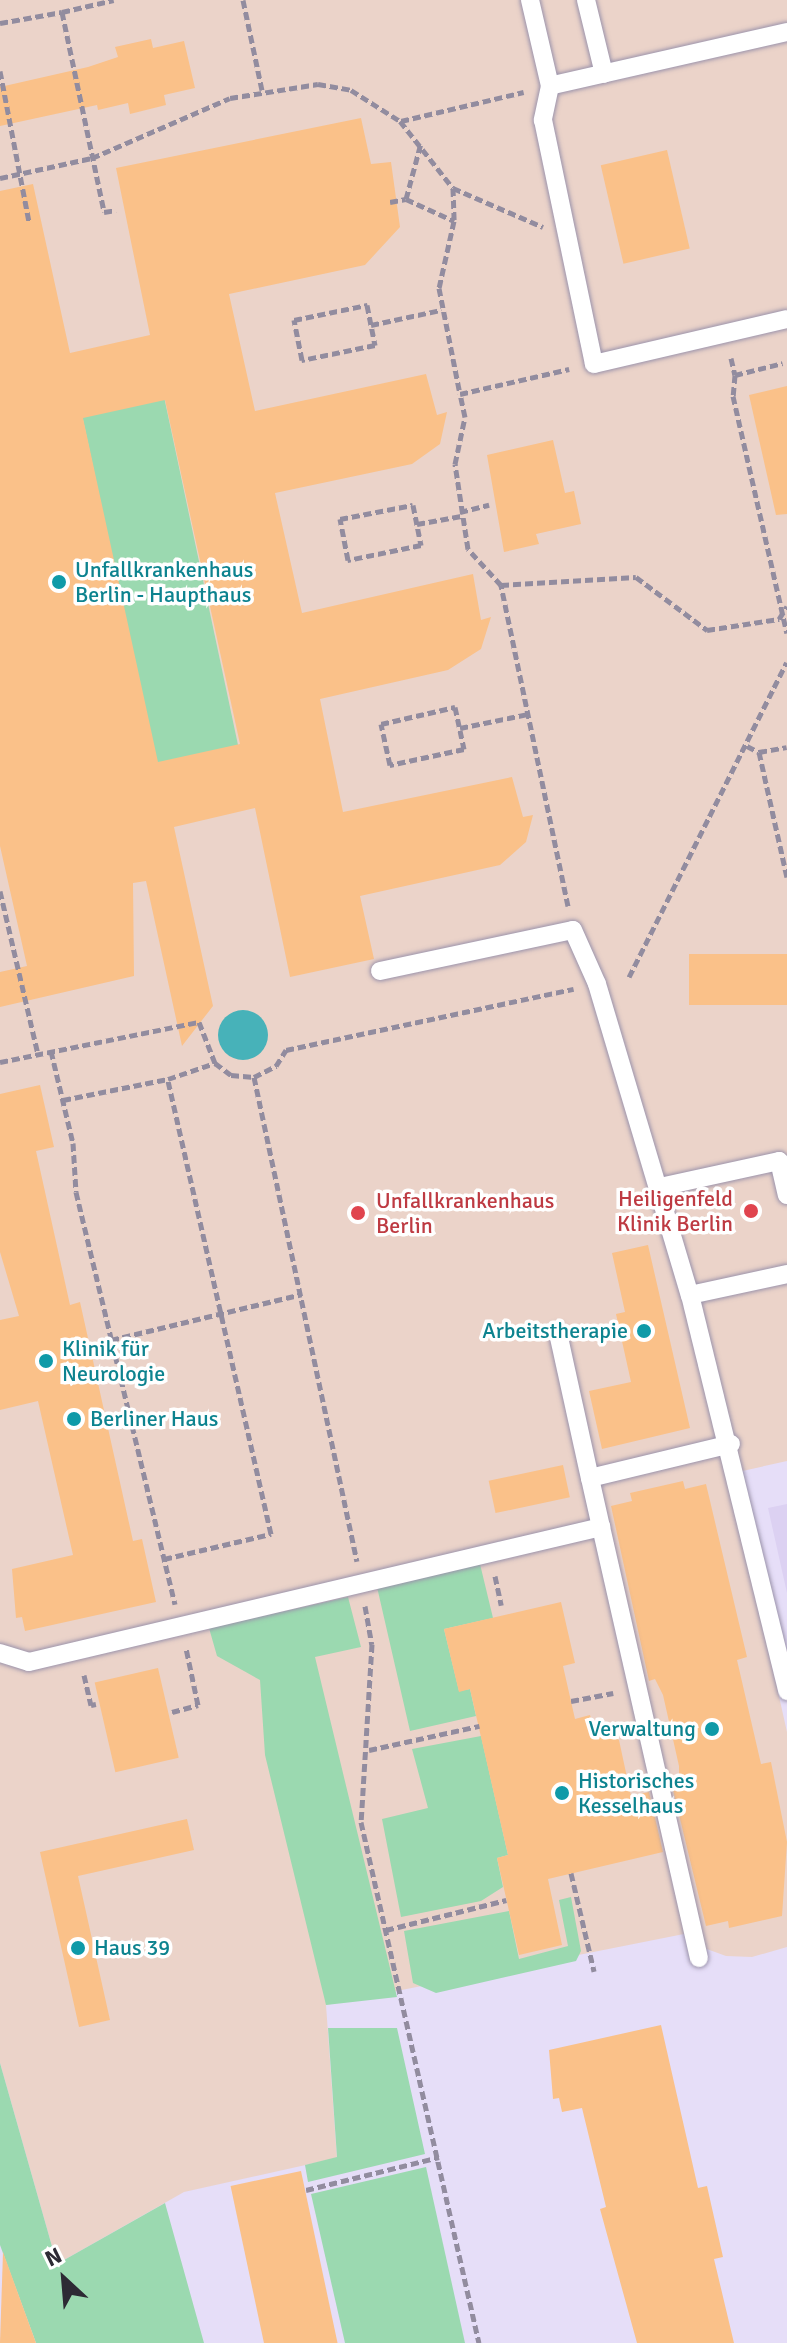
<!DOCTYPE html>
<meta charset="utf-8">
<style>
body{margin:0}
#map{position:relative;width:787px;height:2343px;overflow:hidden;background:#e6def8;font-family:Signika,sans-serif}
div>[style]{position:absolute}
.built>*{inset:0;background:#dcd1f2}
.medical>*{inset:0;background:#ebd3c9}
.green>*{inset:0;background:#9bd9b0;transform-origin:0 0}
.water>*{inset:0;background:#47b2b9}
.round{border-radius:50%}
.building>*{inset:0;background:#fac189;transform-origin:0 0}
.path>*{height:5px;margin-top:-2.5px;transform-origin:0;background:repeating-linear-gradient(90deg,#928c9f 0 8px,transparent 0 12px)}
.roads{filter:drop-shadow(0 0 2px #9b93ab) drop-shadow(0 0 2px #9b93ab)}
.lane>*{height:18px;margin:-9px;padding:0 9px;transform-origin:9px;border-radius:9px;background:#fff}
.dots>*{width:22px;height:22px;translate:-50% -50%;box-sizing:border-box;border:4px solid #fff;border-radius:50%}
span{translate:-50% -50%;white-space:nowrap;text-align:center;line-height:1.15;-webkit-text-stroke:7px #fff;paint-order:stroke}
.culture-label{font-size:22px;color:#0d838f}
.left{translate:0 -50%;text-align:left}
.right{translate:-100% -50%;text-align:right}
.health-label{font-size:22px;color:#be3a42}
.north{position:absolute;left:24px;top:2239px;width:80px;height:80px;-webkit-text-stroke:6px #fff;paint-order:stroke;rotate:334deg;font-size:22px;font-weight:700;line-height:32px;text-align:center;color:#2d2a34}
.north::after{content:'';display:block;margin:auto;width:28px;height:36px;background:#2d2a34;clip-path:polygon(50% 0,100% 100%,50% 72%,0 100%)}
</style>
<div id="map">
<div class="built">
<i style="clip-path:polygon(787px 1504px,787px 1593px,768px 1508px)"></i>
</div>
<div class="medical">
<i style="clip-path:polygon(0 0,787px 0,787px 1461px,729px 1474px,787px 1732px,787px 1947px,752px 1957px,726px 1956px,704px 1948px,699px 1931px,326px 2005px,337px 2158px,184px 2192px,57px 2264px,0 2063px)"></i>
</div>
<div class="green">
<i style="left:163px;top:392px;width:369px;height:84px;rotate:78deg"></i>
<i style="clip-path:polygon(480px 1564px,493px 1618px,444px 1629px,459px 1691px,470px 1689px,476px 1716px,410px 1731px,377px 1587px)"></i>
<i style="clip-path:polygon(348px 1597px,361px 1647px,315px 1657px,397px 1997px,326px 2005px,265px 1755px,260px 1680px,217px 1656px,209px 1628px)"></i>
<i style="clip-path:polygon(481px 1736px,508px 1855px,497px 1858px,503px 1887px,481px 1901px,401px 1917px,382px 1819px,428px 1808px,412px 1749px)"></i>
<i style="clip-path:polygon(571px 1897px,581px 1951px,576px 1961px,436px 1993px,413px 1983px,404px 1931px,509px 1911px,519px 1959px,568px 1946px,559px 1900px)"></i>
<i style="clip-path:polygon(328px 2028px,397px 2028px,425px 2154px,308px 2182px,305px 2165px,337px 2157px)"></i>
<i style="clip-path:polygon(0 2063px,57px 2264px,165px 2203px,204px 2343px,36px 2343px,0 2245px)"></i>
<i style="clip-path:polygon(426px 2167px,465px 2343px,345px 2343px,311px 2194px)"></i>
</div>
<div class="water">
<i class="round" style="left:218px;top:1010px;width:50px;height:50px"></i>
</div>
<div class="building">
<i style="clip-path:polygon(151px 39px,153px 48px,184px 41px,195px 88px,164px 95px,166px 105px,130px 114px,128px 103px,98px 110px,97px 105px,0 126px,0 87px,88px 67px,118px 57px,115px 47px)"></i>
<i style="clip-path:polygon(evenodd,361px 118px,371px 164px,391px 162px,400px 227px,365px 265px,229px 294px,255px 411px,426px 374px,437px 415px,447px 412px,440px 444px,412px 464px,275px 493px,302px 613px,473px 574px,481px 620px,491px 617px,481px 649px,448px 670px,320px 699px,343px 812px,512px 777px,523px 817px,533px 815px,526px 842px,500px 865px,360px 896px,374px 959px,290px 977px,255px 808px,174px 827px,213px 1006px,182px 1046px,146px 881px,133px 883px,134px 976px,0 1007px,0 972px,27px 966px,0 846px,0 191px,33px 184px,70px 353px,150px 335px,116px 168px,361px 118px,165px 400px,240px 744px,158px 762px,83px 418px,165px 400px)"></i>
<i style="left:667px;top:150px;width:101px;height:68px;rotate:77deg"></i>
<i style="clip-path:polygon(787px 386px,787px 514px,776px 515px,749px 395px)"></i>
<i style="clip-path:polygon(553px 440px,565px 493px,574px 491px,581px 524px,536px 534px,539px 544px,504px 552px,487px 455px)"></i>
<i style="left:787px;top:954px;width:51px;height:98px;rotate:90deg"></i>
<i style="clip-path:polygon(40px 1085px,54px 1147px,36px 1151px,70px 1305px,80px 1302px,133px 1541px,142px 1539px,156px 1602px,25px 1631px,22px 1617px,16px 1618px,12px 1569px,73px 1555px,38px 1401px,0 1410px,0 1320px,19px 1316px,0 1252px,0 1094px)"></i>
<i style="clip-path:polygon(648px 1245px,690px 1428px,602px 1449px,589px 1391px,631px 1382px,616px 1314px,625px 1312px,612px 1253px)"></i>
<i style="left:563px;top:1465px;width:33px;height:76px;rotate:78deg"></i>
<i style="clip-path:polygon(683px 1481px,685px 1489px,706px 1484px,747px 1657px,737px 1660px,761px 1764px,771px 1762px,787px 1842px,782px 1916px,729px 1928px,728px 1921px,706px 1926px,672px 1786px,679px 1784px,679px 1766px,663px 1695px,655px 1679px,649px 1681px,611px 1506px,632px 1501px,630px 1493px)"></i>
<i style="clip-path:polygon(561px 1602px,575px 1663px,563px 1666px,575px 1719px,590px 1715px,593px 1725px,619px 1740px,631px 1796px,649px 1792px,663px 1852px,548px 1879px,562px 1945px,519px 1955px,497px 1858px,508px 1855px,470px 1689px,459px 1692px,444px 1629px)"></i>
<i style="left:158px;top:1668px;width:92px;height:65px;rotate:77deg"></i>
<i style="clip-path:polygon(187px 1819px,194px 1850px,78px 1876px,110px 2020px,79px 2027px,40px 1852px)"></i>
<i style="clip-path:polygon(661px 2025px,698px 2188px,707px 2186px,723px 2257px,714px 2259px,734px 2343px,637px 2343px,600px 2209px,606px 2207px,582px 2108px,562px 2112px,559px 2098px,553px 2099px,549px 2050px)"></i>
<i style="left:301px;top:2171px;width:176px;height:72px;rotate:78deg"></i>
<i style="clip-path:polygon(3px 2252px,36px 2343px,0 2343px)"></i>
</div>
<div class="path">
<i style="left:243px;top:0;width:92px;rotate:78.1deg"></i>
<i style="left:62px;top:12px;width:53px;rotate:-13deg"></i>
<i style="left:0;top:23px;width:63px;rotate:-10.1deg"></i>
<i style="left:62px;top:12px;width:204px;rotate:78.1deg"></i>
<i style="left:104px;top:212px;width:12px;rotate:-9deg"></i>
<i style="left:0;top:71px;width:154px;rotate:79.1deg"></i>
<i style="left:401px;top:121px;width:126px;rotate:-13.3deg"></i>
<i style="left:0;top:178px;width:94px;rotate:-12.3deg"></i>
<i style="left:92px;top:158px;width:150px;rotate:-23.5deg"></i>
<i style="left:230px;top:98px;width:89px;rotate:-9deg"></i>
<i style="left:318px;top:84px;width:34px;rotate:10deg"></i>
<i style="left:351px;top:90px;width:58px;rotate:32.3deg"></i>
<i style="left:400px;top:121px;width:85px;rotate:51.7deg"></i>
<i style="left:453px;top:188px;width:33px;rotate:88deg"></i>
<i style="left:454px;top:221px;width:69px;rotate:102.6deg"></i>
<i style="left:439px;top:288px;width:108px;rotate:78.8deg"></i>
<i style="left:453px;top:188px;width:98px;rotate:23.4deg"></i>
<i style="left:406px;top:199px;width:58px;rotate:-75deg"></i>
<i style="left:390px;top:202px;width:16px;rotate:-11deg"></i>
<i style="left:406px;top:199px;width:53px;rotate:24.6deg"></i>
<i style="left:367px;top:305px;width:41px;rotate:78.7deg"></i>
<i style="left:375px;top:345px;width:75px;rotate:168.4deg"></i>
<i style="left:302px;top:360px;width:41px;rotate:-101.3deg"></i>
<i style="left:294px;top:320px;width:75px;rotate:-11.6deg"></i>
<i style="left:371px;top:325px;width:72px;rotate:-12.1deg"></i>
<i style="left:731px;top:358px;width:17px;rotate:77deg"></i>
<i style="left:735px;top:375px;width:49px;rotate:-14deg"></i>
<i style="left:735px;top:375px;width:21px;rotate:95deg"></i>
<i style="left:733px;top:396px;width:243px;rotate:77.2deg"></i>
<i style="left:413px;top:505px;width:41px;rotate:78.7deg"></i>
<i style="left:421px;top:545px;width:75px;rotate:168.4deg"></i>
<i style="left:348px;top:560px;width:42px;rotate:-101deg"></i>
<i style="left:340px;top:519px;width:74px;rotate:-10.9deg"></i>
<i style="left:460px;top:512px;width:30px;rotate:-14deg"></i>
<i style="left:417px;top:524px;width:45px;rotate:-10.3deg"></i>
<i style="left:501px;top:585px;width:135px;rotate:-3.4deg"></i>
<i style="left:636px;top:577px;width:89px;rotate:36.7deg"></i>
<i style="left:707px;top:630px;width:73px;rotate:-8.7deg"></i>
<i style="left:779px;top:619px;width:15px;rotate:-58deg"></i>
<i style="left:455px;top:707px;width:43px;rotate:77.9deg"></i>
<i style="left:464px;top:749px;width:76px;rotate:167.8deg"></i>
<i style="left:390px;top:765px;width:42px;rotate:-102.4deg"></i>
<i style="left:381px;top:724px;width:76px;rotate:-12.9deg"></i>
<i style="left:460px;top:728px;width:69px;rotate:-11.6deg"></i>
<i style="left:747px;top:746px;width:13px;rotate:27deg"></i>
<i style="left:759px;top:752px;width:128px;rotate:77.4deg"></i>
<i style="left:759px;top:752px;width:28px;rotate:-10deg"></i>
<i style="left:0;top:891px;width:167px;rotate:76.9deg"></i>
<i style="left:568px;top:906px;width:328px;rotate:-101.8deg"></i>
<i style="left:501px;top:585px;width:49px;rotate:-132.5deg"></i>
<i style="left:468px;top:549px;width:86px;rotate:-98.7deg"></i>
<i style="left:455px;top:464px;width:48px;rotate:-78deg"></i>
<i style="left:465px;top:417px;width:24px;rotate:-102deg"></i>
<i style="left:460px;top:394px;width:112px;rotate:-12.9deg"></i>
<i style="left:629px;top:977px;width:352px;rotate:-63.4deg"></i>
<i style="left:51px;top:1051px;width:95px;rotate:76.6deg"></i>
<i style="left:73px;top:1143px;width:49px;rotate:86.5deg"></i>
<i style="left:76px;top:1192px;width:424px;rotate:76.5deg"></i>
<i style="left:0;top:1062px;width:203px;rotate:-11.4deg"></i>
<i style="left:199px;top:1022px;width:44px;rotate:68.7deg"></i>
<i style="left:215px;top:1063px;width:20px;rotate:37deg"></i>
<i style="left:231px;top:1075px;width:23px;rotate:5deg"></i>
<i style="left:254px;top:1077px;width:25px;rotate:-27deg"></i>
<i style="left:276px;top:1066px;width:19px;rotate:-58deg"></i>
<i style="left:286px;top:1050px;width:294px;rotate:-12deg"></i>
<i style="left:254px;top:1077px;width:495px;rotate:78deg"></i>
<i style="left:63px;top:1100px;width:107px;rotate:-11.3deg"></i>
<i style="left:168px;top:1079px;width:50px;rotate:-18.8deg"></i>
<i style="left:111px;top:1340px;width:196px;rotate:-13.5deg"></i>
<i style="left:164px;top:1559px;width:110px;rotate:-13.2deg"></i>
<i style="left:271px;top:1534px;width:467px;rotate:-102.8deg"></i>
<i style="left:495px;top:1576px;width:30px;rotate:78deg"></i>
<i style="left:365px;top:1606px;width:39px;rotate:80deg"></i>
<i style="left:372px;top:1644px;width:178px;rotate:93.5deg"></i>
<i style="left:361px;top:1822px;width:534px;rotate:77.24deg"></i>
<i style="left:84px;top:1675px;width:31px;rotate:77deg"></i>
<i style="left:91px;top:1705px;width:5px;rotate:-11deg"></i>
<i style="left:571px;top:1701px;width:43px;rotate:-10.8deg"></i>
<i style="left:172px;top:1712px;width:27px;rotate:-15deg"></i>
<i style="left:198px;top:1705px;width:58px;rotate:-101.9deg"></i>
<i style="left:369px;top:1750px;width:113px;rotate:-12.3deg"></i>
<i style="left:571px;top:1873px;width:101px;rotate:76.8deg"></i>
<i style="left:386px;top:1930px;width:124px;rotate:-14deg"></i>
<i style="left:306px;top:2190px;width:137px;rotate:-13.9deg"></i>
</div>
<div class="roads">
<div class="lane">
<i style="left:530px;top:0;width:88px;rotate:76.9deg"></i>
<i style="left:586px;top:0;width:76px;rotate:76.3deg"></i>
<i style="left:787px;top:32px;width:243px;rotate:167.2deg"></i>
<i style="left:550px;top:86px;width:35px;rotate:102deg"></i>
<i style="left:543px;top:120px;width:249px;rotate:78.2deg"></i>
<i style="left:594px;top:364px;width:198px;rotate:-13.1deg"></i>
<i style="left:380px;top:971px;width:197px;rotate:-12deg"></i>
<i style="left:573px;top:930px;width:59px;rotate:66deg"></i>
<i style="left:597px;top:984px;width:325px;rotate:73.4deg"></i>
<i style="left:690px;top:1295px;width:408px;rotate:76.2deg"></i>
<i style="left:660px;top:1187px;width:122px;rotate:-12.3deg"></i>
<i style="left:779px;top:1161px;width:35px;rotate:77deg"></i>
<i style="left:690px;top:1295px;width:99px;rotate:-12.2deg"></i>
<i style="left:558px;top:1333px;width:148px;rotate:77.6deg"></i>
<i style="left:601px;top:1527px;width:442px;rotate:77.2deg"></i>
<i style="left:0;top:1653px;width:30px;rotate:17deg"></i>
<i style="left:29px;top:1662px;width:588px;rotate:-13.28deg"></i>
<i style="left:601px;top:1527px;width:50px;rotate:-102.7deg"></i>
<i style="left:590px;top:1478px;width:145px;rotate:-13.6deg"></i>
</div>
</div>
<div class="dots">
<i style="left:59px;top:582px;background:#0f9aa8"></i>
<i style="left:751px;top:1211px;background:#e0444e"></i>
<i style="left:358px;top:1213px;background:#e0444e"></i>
<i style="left:644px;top:1331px;background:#0f9aa8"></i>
<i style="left:46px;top:1361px;background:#0f9aa8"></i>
<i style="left:74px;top:1419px;background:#0f9aa8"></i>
<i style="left:712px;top:1729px;background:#0f9aa8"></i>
<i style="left:562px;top:1793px;background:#0f9aa8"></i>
<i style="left:78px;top:1948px;background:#0f9aa8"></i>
</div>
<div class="culture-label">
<span class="left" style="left:75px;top:582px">Unfallkrankenhaus<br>Berlin - Haupthaus</span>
<span class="right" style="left:628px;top:1331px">Arbeitstherapie</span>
<span class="left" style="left:62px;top:1361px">Klinik für<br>Neurologie</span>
<span class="left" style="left:90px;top:1419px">Berliner Haus</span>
<span class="right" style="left:696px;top:1729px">Verwaltung</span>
<span class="left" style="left:578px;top:1793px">Historisches<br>Kesselhaus</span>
<span class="left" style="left:94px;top:1948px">Haus 39</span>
</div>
<div class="health-label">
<span class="right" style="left:733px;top:1211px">Heiligenfeld<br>Klinik Berlin</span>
<span class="left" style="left:376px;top:1213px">Unfallkrankenhaus<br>Berlin</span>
</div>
<div class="north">N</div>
</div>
